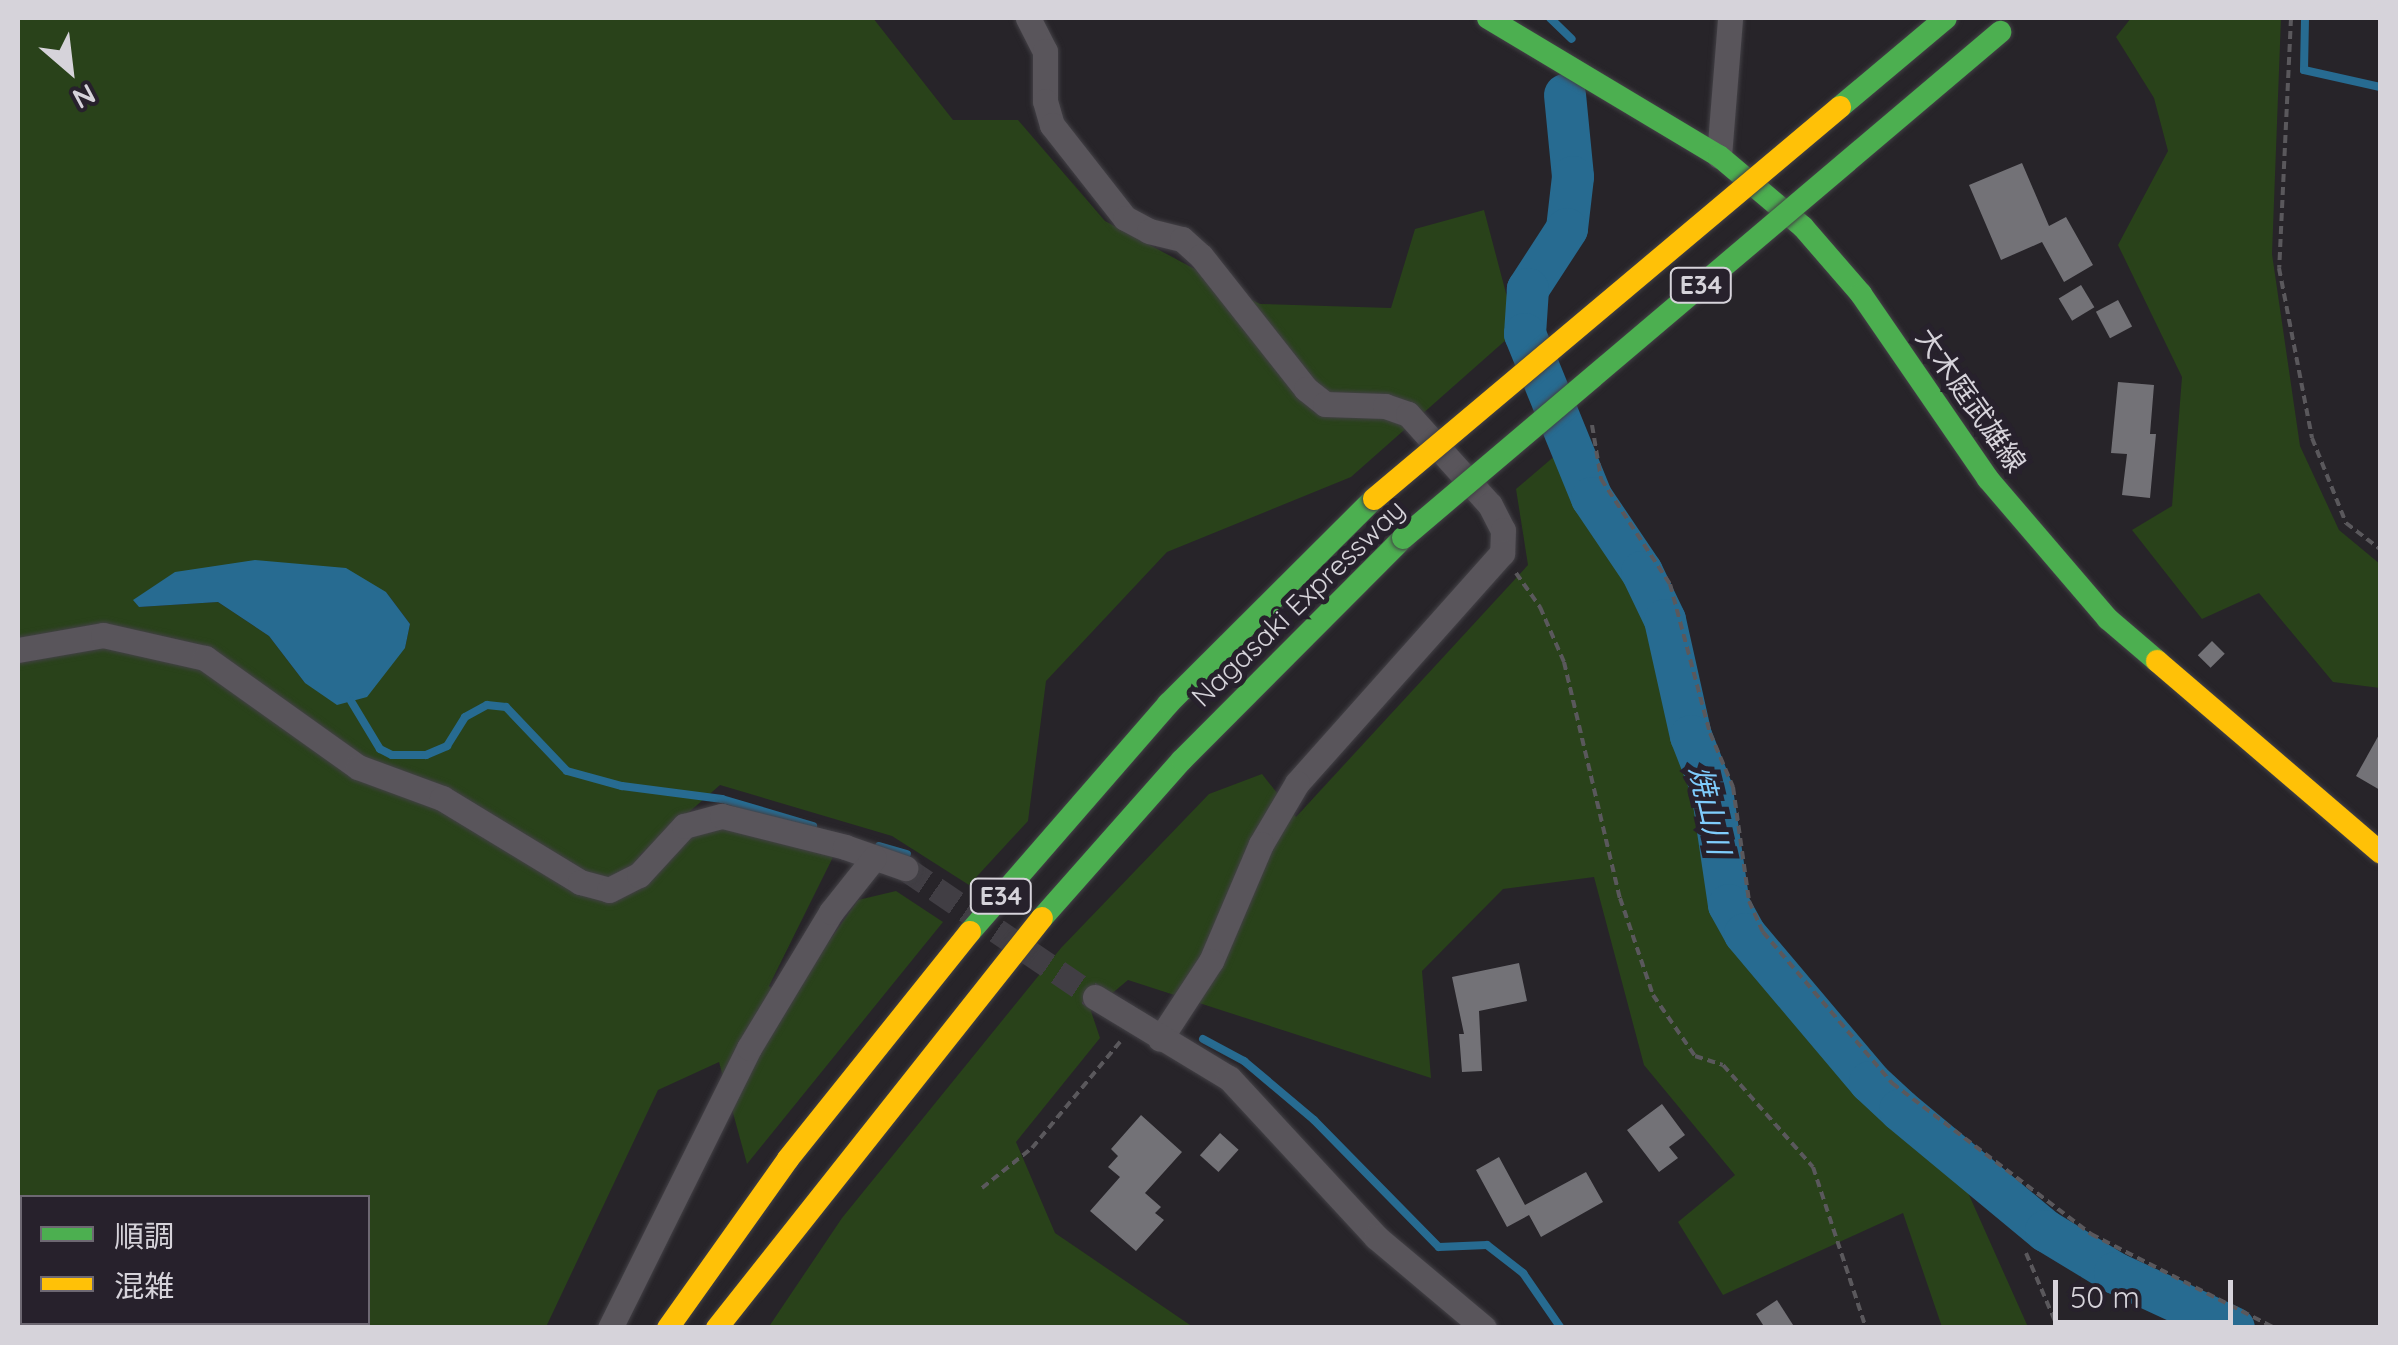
<!DOCTYPE html>
<meta charset="utf-8">
<style>
body{margin:0}
#map{position:relative;width:2398px;height:1345px;overflow:hidden;background:#272429;font-family:Quicksand,"Noto Sans JP",sans-serif}
div>[style]{position:absolute}
.green>*{inset:0;background:#29421a}
.water>*{inset:0;background:#276b91}
.stream>*{height:8px;margin:-4px;padding:0 4px;transform-origin:4px;border-radius:4px;background:#276b91}
.river>*{height:42px;margin:-21px;padding:0 21px;transform-origin:21px;border-radius:21px;background:#276b91}
.building>*{inset:0;background:#737277;transform-origin:0 0}
.street-tunnel>*{height:25px;margin-top:-12.5px;transform-origin:0;background:repeating-linear-gradient(90deg,#413e44 0 25px,transparent 0 37px)}
.path>*{height:4px;margin-top:-2px;transform-origin:0;background:repeating-linear-gradient(90deg,#5a585c 0 8px,transparent 0 13px)}
.roads{filter:drop-shadow(0 0 2px #434146) drop-shadow(0 0 2px #434146)}
.street>*{height:25px;margin:-12.5px;padding:0 12.5px;transform-origin:12.5px;border-radius:12.5px;background:#59555b}
.fast>*{height:22px;margin:-11px;padding:0 11px;transform-origin:11px;border-radius:11px;background:#4caf50}
.slow>*{height:22px;margin:-11px;padding:0 11px;transform-origin:11px;border-radius:11px;background:#ffc107}
.bridges{filter:drop-shadow(0 0 2px #434146) drop-shadow(0 0 2px #434146)}
.fast-bridge>*{height:22px;margin:-11px;padding:0 11px;transform-origin:11px;border-radius:11px;background:#4caf50}
.slow-bridge>*{height:22px;margin:-11px;padding:0 11px;transform-origin:11px;border-radius:11px;background:#ffc107}
span{translate:-50% -50%;white-space:nowrap;text-align:center;line-height:1.15;-webkit-text-stroke:10px #27212c;paint-order:stroke}
.shield-label span{padding:2px 8px;background:#27212c;border:2px solid;border-radius:8px;-webkit-text-stroke-width:0}
.shield-label{font-size:25px;color:#d6d3da;font-weight:700}
.street-label{font-size:28px;color:#d6d3da}
.water-label{font-size:30px;color:#7fccfc;font-style:italic}
.frame{position:absolute;inset:0;border:20px solid #d6d3da;pointer-events:none}
.legend{position:absolute;left:20px;top:1195px;width:350px;height:130px;box-sizing:border-box;background:#27212c;border:2px solid #6d6872;margin:0;padding:12px 18px;list-style:none;font-size:30px;color:#d6d3da}
.legend li{display:flex;align-items:center;gap:20px;height:50px}
.legend b{width:50px;border:2px solid #6d6872}
.north{position:absolute;left:20px;top:20px;width:100px;height:100px;-webkit-text-stroke:8px #27212c;paint-order:stroke;rotate:152deg;font-size:28px;font-weight:700;line-height:40px;text-align:center;color:#d6d3da}
.north::after{content:'';display:block;margin:auto;width:35px;height:45px;background:#d6d3da;clip-path:polygon(50% 0,100% 100%,50% 72%,0 100%)}
.scale{position:absolute;left:2053px;top:1280px;width:180px;height:45px;box-sizing:border-box;border:5px solid #d6d3da;border-top:0;padding-left:12px;font-size:30px;line-height:35px;white-space:nowrap;color:#d6d3da;-webkit-text-stroke:8px #27212c;paint-order:stroke}
</style>
<div id="map">
<div class="green">
<i style="clip-path:polygon(evenodd,18px 18px,873px 18px,953px 120px,1018px 120px,1105px 221px,1260px 304px,1391px 308px,1415px 229px,1484px 210px,1516px 331px,1351px 477px,1167px 552px,1046px 681px,1028px 821px,969px 885px,892px 836px,720px 785px,640px 855px,636px 892px,689px 833px,722px 825px,836px 851px,769px 986px,786px 1002px,858px 900px,896px 891px,943px 922px,747px 1164px,719px 1062px,658px 1090px,546px 1327px,18px 1327px,18px 18px,386px 592px,410px 624px,405px 648px,305px 683px,269px 636px,218px 602px,139px 607px,134px 600px,386px 592px,18px 18px,22px 1198px,368px 1198px,368px 1322px,22px 1322px,22px 1198px)"></i>
<i style="clip-path:polygon(2131px 18px,2281px 18px,2272px 254px,2300px 446px,2339px 530px,2380px 564px,2380px 688px,2333px 682px,2259px 593px,2202px 619px,2132px 530px,2172px 506px,2182px 377px,2118px 245px,2168px 151px,2154px 98px,2116px 37px)"></i>
<i style="clip-path:polygon(1557px 454px,1642px 591px,1719px 914px,1884px 1118px,1965px 1186px,2028px 1327px,1942px 1327px,1903px 1213px,1723px 1295px,1678px 1222px,1735px 1175px,1644px 1065px,1594px 877px,1503px 889px,1422px 971px,1431px 1078px,1128px 980px,1091px 1011px,1100px 1038px,1016px 1142px,1055px 1233px,1193px 1327px,768px 1328px,842px 1218px,1061px 948px,1209px 794px,1262px 774px,1296px 817px,1528px 565px,1516px 489px)"></i>
</div>
<div class="water">
<i style="clip-path:polygon(255px 560px,346px 568px,386px 592px,410px 624px,405px 648px,367px 697px,337px 705px,305px 683px,269px 636px,218px 602px,139px 607px,133px 600px,175px 572px)"></i>
</div>
<div class="stream">
<i style="left:1550px;top:18px;width:30px;rotate:44deg"></i>
<i style="left:2305px;top:18px;width:52px;rotate:91.1deg"></i>
<i style="left:2304px;top:70px;width:78px;rotate:12.6deg"></i>
<i style="left:351px;top:701px;width:56px;rotate:58.9deg"></i>
<i style="left:380px;top:749px;width:13px;rotate:27deg"></i>
<i style="left:392px;top:755px;width:34px"></i>
<i style="left:426px;top:755px;width:23px;rotate:-23deg"></i>
<i style="left:447px;top:746px;width:34px;rotate:-58deg"></i>
<i style="left:465px;top:717px;width:25px;rotate:-29deg"></i>
<i style="left:487px;top:705px;width:19px;rotate:6deg"></i>
<i style="left:506px;top:707px;width:88px;rotate:46.4deg"></i>
<i style="left:567px;top:771px;width:57px;rotate:15.3deg"></i>
<i style="left:622px;top:786px;width:101px;rotate:7.4deg"></i>
<i style="left:722px;top:799px;width:95px;rotate:16.5deg"></i>
<i style="left:879px;top:846px;width:29px;rotate:16deg"></i>
<i style="left:1203px;top:1039px;width:47px;rotate:28.2deg"></i>
<i style="left:1244px;top:1061px;width:92px;rotate:40.1deg"></i>
<i style="left:1314px;top:1120px;width:178px;rotate:45.5deg"></i>
<i style="left:1439px;top:1247px;width:48px;rotate:-2.4deg"></i>
<i style="left:1487px;top:1245px;width:46px;rotate:37.9deg"></i>
<i style="left:1523px;top:1273px;width:67px;rotate:55.4deg"></i>
</div>
<div class="river">
<i style="left:1565px;top:95px;width:82px;rotate:84.4deg"></i>
<i style="left:1573px;top:177px;width:52px;rotate:96.6deg"></i>
<i style="left:1567px;top:229px;width:72px;rotate:123deg"></i>
<i style="left:1528px;top:289px;width:45px;rotate:93.8deg"></i>
<i style="left:1525px;top:334px;width:177px;rotate:67.8deg"></i>
<i style="left:1592px;top:498px;width:89px;rotate:56deg"></i>
<i style="left:1642px;top:572px;width:53px;rotate:64.4deg"></i>
<i style="left:1665px;top:620px;width:119px;rotate:77.4deg"></i>
<i style="left:1691px;top:736px;width:58px;rotate:68.7deg"></i>
<i style="left:1712px;top:790px;width:116px;rotate:81.6deg"></i>
<i style="left:1729px;top:905px;width:33px;rotate:61deg"></i>
<i style="left:1745px;top:934px;width:194px;rotate:49.8deg"></i>
<i style="left:1870px;top:1082px;width:41px;rotate:43deg"></i>
<i style="left:1900px;top:1110px;width:190px;rotate:39.7deg"></i>
<i style="left:2046px;top:1231px;width:81px;rotate:31.3deg"></i>
<i style="left:2115px;top:1273px;width:131px;rotate:24.8deg"></i>
</div>
<div class="building">
<i style="clip-path:polygon(2022px 163px,2049px 226px,2066px 217px,2093px 265px,2064px 282px,2042px 242px,2001px 260px,1969px 185px)"></i>
<i style="left:2081px;top:285px;width:26px;height:26px;rotate:59deg"></i>
<i style="left:2118px;top:300px;width:30px;height:25px;rotate:62deg"></i>
<i style="clip-path:polygon(2118px 382px,2154px 385px,2150px 434px,2156px 434px,2150px 498px,2122px 495px,2127px 454px,2111px 453px)"></i>
<i style="left:2212px;top:641px;width:18px;height:20px;rotate:45deg"></i>
<i style="clip-path:polygon(2380px 733px,2380px 790px,2356px 776px)"></i>
<i style="clip-path:polygon(1519px 963px,1527px 1001px,1479px 1011px,1482px 1071px,1462px 1072px,1459px 1034px,1464px 1034px,1452px 977px)"></i>
<i style="clip-path:polygon(1662px 1104px,1685px 1135px,1669px 1147px,1678px 1158px,1659px 1172px,1627px 1130px)"></i>
<i style="clip-path:polygon(1141px 1115px,1182px 1152px,1145px 1193px,1161px 1207px,1155px 1213px,1164px 1220px,1136px 1251px,1090px 1211px,1120px 1177px,1108px 1167px,1118px 1156px,1111px 1149px)"></i>
<i style="left:1220px;top:1133px;width:25px;height:30px;rotate:42deg"></i>
<i style="clip-path:polygon(1499px 1157px,1525px 1205px,1586px 1172px,1603px 1202px,1541px 1237px,1529px 1215px,1507px 1227px,1476px 1170px)"></i>
<i style="clip-path:polygon(1777px 1300px,1795px 1328px,1765px 1328px,1756px 1314px)"></i>
</div>
<div class="street-tunnel">
<i style="left:905px;top:868px;width:230px;rotate:34.2deg"></i>
</div>
<div class="path">
<i style="left:2291px;top:18px;width:250px;rotate:92.7deg"></i>
<i style="left:2279px;top:268px;width:173px;rotate:79deg"></i>
<i style="left:2312px;top:438px;width:92px;rotate:68.2deg"></i>
<i style="left:2346px;top:523px;width:43px;rotate:37.4deg"></i>
<i style="left:1592px;top:425px;width:55px;rotate:80.5deg"></i>
<i style="left:1601px;top:479px;width:126px;rotate:56.7deg"></i>
<i style="left:1670px;top:584px;width:154px;rotate:75deg"></i>
<i style="left:1710px;top:733px;width:59px;rotate:66.9deg"></i>
<i style="left:1733px;top:787px;width:115px;rotate:82deg"></i>
<i style="left:1749px;top:901px;width:34px;rotate:66deg"></i>
<i style="left:1763px;top:932px;width:199px;rotate:49.5deg"></i>
<i style="left:1892px;top:1083px;width:250px;rotate:37.2deg"></i>
<i style="left:2091px;top:1234px;width:207px;rotate:27.1deg"></i>
<i style="left:1516px;top:573px;width:42px;rotate:54.8deg"></i>
<i style="left:1540px;top:607px;width:60px;rotate:66.4deg"></i>
<i style="left:1564px;top:662px;width:243px;rotate:76.7deg"></i>
<i style="left:1620px;top:898px;width:102px;rotate:71.2deg"></i>
<i style="left:1653px;top:995px;width:74px;rotate:55.5deg"></i>
<i style="left:1695px;top:1056px;width:29px;rotate:18deg"></i>
<i style="left:1723px;top:1065px;width:136px;rotate:48.6deg"></i>
<i style="left:1813px;top:1167px;width:169px;rotate:71.8deg"></i>
<i style="left:982px;top:1188px;width:64px;rotate:-38.7deg"></i>
<i style="left:1032px;top:1148px;width:138px;rotate:-50.3deg"></i>
<i style="left:2026px;top:1253px;width:82px;rotate:66.9deg"></i>
</div>
<div class="roads">
<div class="street">
<i style="left:1028px;top:18px;width:37px;rotate:63deg"></i>
<i style="left:1045px;top:51px;width:50px;rotate:90deg"></i>
<i style="left:1045px;top:101px;width:25px;rotate:74deg"></i>
<i style="left:1052px;top:125px;width:118px;rotate:51.9deg"></i>
<i style="left:1125px;top:218px;width:27px;rotate:28deg"></i>
<i style="left:1149px;top:231px;width:34px;rotate:14deg"></i>
<i style="left:1182px;top:239px;width:25px;rotate:42deg"></i>
<i style="left:1201px;top:256px;width:169px;rotate:51.7deg"></i>
<i style="left:1306px;top:389px;width:24px;rotate:38deg"></i>
<i style="left:1325px;top:404px;width:60px;rotate:1.9deg"></i>
<i style="left:1385px;top:406px;width:24px;rotate:19deg"></i>
<i style="left:1408px;top:414px;width:122px;rotate:48deg"></i>
<i style="left:1490px;top:505px;width:28px;rotate:63deg"></i>
<i style="left:1503px;top:530px;width:23px;rotate:92deg"></i>
<i style="left:1502px;top:553px;width:308px;rotate:131.7deg"></i>
<i style="left:1297px;top:783px;width:71px;rotate:120.5deg"></i>
<i style="left:1261px;top:844px;width:127px;rotate:113.1deg"></i>
<i style="left:1211px;top:961px;width:93px;rotate:123.2deg"></i>
<i style="left:1719px;top:156px;width:138px;rotate:-85.4deg"></i>
<i style="left:18px;top:650px;width:86px;rotate:-10deg"></i>
<i style="left:103px;top:635px;width:105px;rotate:12.7deg"></i>
<i style="left:205px;top:658px;width:188px;rotate:35.5deg"></i>
<i style="left:358px;top:767px;width:90px;rotate:20.3deg"></i>
<i style="left:442px;top:798px;width:162px;rotate:31.3deg"></i>
<i style="left:580px;top:882px;width:30px;rotate:15deg"></i>
<i style="left:609px;top:890px;width:34px;rotate:-27deg"></i>
<i style="left:639px;top:875px;width:67px;rotate:-47.4deg"></i>
<i style="left:684px;top:826px;width:39px;rotate:-15deg"></i>
<i style="left:722px;top:816px;width:127px;rotate:14.1deg"></i>
<i style="left:845px;top:847px;width:64px;rotate:19.3deg"></i>
<i style="left:1095px;top:997px;width:157px;rotate:31.2deg"></i>
<i style="left:1229px;top:1078px;width:217px;rotate:47.2deg"></i>
<i style="left:1376px;top:1237px;width:141px;rotate:40.1deg"></i>
<i style="left:610px;top:1328px;width:313px;rotate:-63.6deg"></i>
<i style="left:749px;top:1048px;width:159px;rotate:-58.9deg"></i>
<i style="left:831px;top:912px;width:69px;rotate:-51.5deg"></i>
</div>
<div class="fast">
<i style="left:1488px;top:18px;width:269px;rotate:30.9deg"></i>
<i style="left:1719px;top:156px;width:110px;rotate:40.2deg"></i>
<i style="left:1803px;top:227px;width:89px;rotate:49.1deg"></i>
<i style="left:1861px;top:294px;width:224px;rotate:55.5deg"></i>
<i style="left:1988px;top:479px;width:184px;rotate:49.4deg"></i>
<i style="left:2108px;top:619px;width:65px;rotate:40.6deg"></i>
<i style="left:1042px;top:918px;width:211px;rotate:-48.5deg"></i>
<i style="left:1182px;top:760px;width:313px;rotate:-45.1deg"></i>
<i style="left:970px;top:932px;width:302px;rotate:-49deg"></i>
<i style="left:1168px;top:704px;width:291px;rotate:-44.9deg"></i>
</div>
<div class="slow">
<i style="left:2157px;top:661px;width:294px;rotate:40.6deg"></i>
<i style="left:668px;top:1328px;width:207px;rotate:-54.6deg"></i>
<i style="left:788px;top:1159px;width:291px;rotate:-51.3deg"></i>
<i style="left:717px;top:1328px;width:523px;rotate:-51.6deg"></i>
</div>
</div>
<div class="bridges">
<div class="fast-bridge">
<i style="left:1840px;top:107px;width:138px;rotate:-40deg"></i>
<i style="left:1403px;top:538px;width:783px;rotate:-40.28deg"></i>
</div>
<div class="slow-bridge">
<i style="left:1374px;top:499px;width:609px;rotate:-40.07deg"></i>
</div>
</div>
<div class="shield-label">
<span style="left:1701px;top:285px">E34</span>
<span style="left:1001px;top:896px">E34</span>
</div>
<div class="street-label">
<span style="left:1971px;top:400px;rotate:55deg">大木庭武雄線</span>
<span style="left:1298px;top:603px;rotate:-44deg">Nagasaki Expressway</span>
</div>
<div class="water-label">
<span style="left:1710px;top:810px;rotate:77deg">焼山川</span>
</div>
<div class="frame"></div>
<ul class="legend">
<li><b style="height:12px;background:#4caf50"></b>順調</li>
<li><b style="height:12px;background:#ffc107"></b>混雑</li>
</ul>
<div class="north">N</div>
<div class="scale">50 m</div>
</div>
